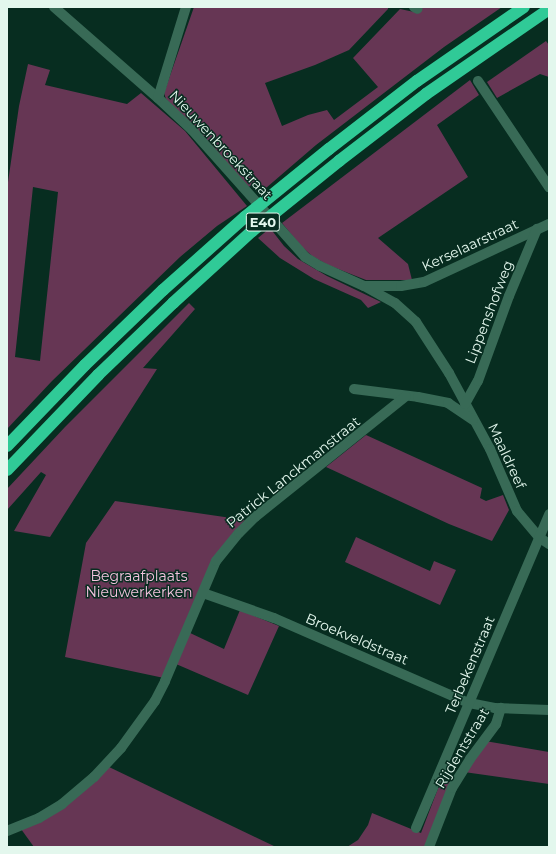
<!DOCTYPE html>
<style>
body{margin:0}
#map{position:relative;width:556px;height:854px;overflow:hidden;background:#072d20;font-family:Montserrat,sans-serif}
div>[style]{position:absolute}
.green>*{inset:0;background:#663654}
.minor>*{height:10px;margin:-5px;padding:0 5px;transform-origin:5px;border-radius:5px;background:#386a56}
.highway>*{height:12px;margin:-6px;padding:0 6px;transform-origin:6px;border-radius:6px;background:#30ca97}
span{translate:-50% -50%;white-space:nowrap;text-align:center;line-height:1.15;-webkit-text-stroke:3px #072d20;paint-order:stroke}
.shield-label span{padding:1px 3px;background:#072d20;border:1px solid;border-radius:3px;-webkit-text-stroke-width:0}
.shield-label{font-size:13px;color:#e3f7ed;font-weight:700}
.street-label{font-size:14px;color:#e3f7ed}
.park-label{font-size:14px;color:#f5c3df}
.frame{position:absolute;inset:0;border:8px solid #e3f7ed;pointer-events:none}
</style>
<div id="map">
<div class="green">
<i style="clip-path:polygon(194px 7px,388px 7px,388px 9px,349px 50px,315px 65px,265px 83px,282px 126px,308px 115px,327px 110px,334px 120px,378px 87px,353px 58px,400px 9px,419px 13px,421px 7px,502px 7px,444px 47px,316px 145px,259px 194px,251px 185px,249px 187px,166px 99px,164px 93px)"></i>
<i style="clip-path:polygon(546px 41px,549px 45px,549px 77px,540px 74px,497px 98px,487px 82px)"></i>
<i style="clip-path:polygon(evenodd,28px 64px,50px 70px,45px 85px,127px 104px,141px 93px,185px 131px,247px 206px,217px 226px,180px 257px,52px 381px,7px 429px,7px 189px,19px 106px,28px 64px,33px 187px,58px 192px,40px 361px,15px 357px,33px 187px)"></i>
<i style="clip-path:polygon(470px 80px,479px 95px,437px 125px,468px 177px,378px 238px,408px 264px,412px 280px,366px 280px,328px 265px,312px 256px,300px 245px,282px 223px)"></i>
<i style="clip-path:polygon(270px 228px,284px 246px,298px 259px,327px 276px,381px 302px,368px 308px,361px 300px,314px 279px,280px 258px,258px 238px)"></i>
<i style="clip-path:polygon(189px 303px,195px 309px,143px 368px,157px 369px,50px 537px,14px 531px,46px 475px,41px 472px,7px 510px,7px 489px,65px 427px)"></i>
<i style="clip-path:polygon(366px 435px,482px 488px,480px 498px,486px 501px,503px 495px,509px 510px,492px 541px,449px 524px,326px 467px)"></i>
<i style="clip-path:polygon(115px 501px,245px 520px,231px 536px,164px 678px,65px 657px,86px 543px)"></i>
<i style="clip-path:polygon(356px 537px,430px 571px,434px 561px,456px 570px,440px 605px,345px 562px)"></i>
<i style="clip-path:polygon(240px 610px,279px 626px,248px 695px,176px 664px,188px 632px,224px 649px)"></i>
<i style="clip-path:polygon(485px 741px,549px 752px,549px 784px,464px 772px)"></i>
<i style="clip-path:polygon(109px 767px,276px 847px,34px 847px,21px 829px)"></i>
<i style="clip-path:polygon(442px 778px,452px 783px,426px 847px,347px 847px,358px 840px,368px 825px,372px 813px,421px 833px)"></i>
</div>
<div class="minor">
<i style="left:54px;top:7px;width:138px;rotate:41.2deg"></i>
<i style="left:158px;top:98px;width:47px;rotate:43.3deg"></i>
<i style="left:192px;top:130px;width:170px;rotate:48.3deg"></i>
<i style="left:305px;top:257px;width:17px;rotate:31deg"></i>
<i style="left:320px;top:266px;width:48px;rotate:24.4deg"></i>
<i style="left:364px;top:286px;width:35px;rotate:29deg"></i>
<i style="left:395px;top:303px;width:28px;rotate:42deg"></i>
<i style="left:416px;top:322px;width:61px;rotate:57.1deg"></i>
<i style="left:449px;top:373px;width:86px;rotate:61.7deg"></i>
<i style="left:490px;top:449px;width:68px;rotate:66.5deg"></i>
<i style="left:517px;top:511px;width:35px;rotate:50deg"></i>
<i style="left:540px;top:538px;width:11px;rotate:34deg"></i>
<i style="left:414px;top:7px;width:4px;rotate:27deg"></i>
<i style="left:478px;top:81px;width:128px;rotate:56.2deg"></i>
<i style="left:158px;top:98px;width:95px;rotate:-72.9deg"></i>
<i style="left:364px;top:286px;width:37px"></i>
<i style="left:401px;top:286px;width:23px;rotate:-10deg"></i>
<i style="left:424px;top:282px;width:138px;rotate:-24.9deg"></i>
<i style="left:354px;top:389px;width:64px;rotate:7.1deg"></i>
<i style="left:418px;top:397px;width:31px;rotate:11deg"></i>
<i style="left:448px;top:403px;width:30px;rotate:34deg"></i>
<i style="left:465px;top:404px;width:26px;rotate:-61deg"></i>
<i style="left:478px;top:381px;width:90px;rotate:-70deg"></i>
<i style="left:509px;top:296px;width:73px;rotate:-67.3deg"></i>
<i style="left:203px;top:593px;width:75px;rotate:19.4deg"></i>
<i style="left:274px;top:618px;width:213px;rotate:23.6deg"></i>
<i style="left:469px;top:703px;width:26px;rotate:11deg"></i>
<i style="left:495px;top:708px;width:54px;rotate:2.1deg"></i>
<i style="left:416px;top:828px;width:341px;rotate:-67deg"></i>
<i style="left:7px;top:831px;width:35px;rotate:-22deg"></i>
<i style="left:39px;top:818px;width:27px;rotate:-31deg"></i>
<i style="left:62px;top:804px;width:42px;rotate:-40.2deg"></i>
<i style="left:94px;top:777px;width:40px;rotate:-47deg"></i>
<i style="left:121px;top:748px;width:58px;rotate:-54.1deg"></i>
<i style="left:155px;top:701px;width:22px;rotate:-63deg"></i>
<i style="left:165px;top:681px;width:130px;rotate:-67deg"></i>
<i style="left:216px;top:561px;width:36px;rotate:-51deg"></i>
<i style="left:239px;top:533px;width:23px;rotate:-45deg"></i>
<i style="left:255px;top:517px;width:193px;rotate:-38.7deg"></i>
<i style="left:429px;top:847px;width:63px;rotate:-68.7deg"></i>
<i style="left:452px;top:788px;width:34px;rotate:-58deg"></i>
<i style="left:470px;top:759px;width:44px;rotate:-53.4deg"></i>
<i style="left:496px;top:724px;width:17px;rotate:-73deg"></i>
</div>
<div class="highway">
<i style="left:7px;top:446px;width:112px;rotate:-46.1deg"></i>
<i style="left:85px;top:365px;width:108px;rotate:-43.9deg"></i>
<i style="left:163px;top:290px;width:110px;rotate:-41.7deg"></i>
<i style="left:245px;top:217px;width:108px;rotate:-39deg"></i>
<i style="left:329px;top:149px;width:111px;rotate:-37.7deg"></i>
<i style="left:417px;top:81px;width:130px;rotate:-34.7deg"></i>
<i style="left:7px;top:470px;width:132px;rotate:-46.2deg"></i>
<i style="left:98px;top:375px;width:104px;rotate:-43.8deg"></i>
<i style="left:173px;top:303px;width:107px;rotate:-42.3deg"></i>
<i style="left:252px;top:231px;width:112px;rotate:-38.8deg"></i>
<i style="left:339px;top:161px;width:110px;rotate:-37.6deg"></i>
<i style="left:426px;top:94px;width:150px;rotate:-34.6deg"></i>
</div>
<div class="shield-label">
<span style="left:263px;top:222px">E40</span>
</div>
<div class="street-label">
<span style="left:221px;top:145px;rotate:47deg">Nieuwenbroekstraat</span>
<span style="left:470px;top:245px;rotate:-25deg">Kerselaarstraat</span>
<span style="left:489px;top:312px;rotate:-69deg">Lippenshofweg</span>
<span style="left:507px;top:456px;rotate:65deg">Maaldreef</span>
<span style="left:293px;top:472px;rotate:-39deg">Patrick Lanckmanstraat</span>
<span style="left:357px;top:639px;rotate:23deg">Broekveldstraat</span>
<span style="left:470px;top:665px;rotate:-67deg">Terbekenstraat</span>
<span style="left:462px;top:748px;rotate:-59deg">Rijdentstraat</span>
</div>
<div class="park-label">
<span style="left:139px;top:584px">Begraafplaats<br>Nieuwerkerken</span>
</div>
<div class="frame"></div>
</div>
